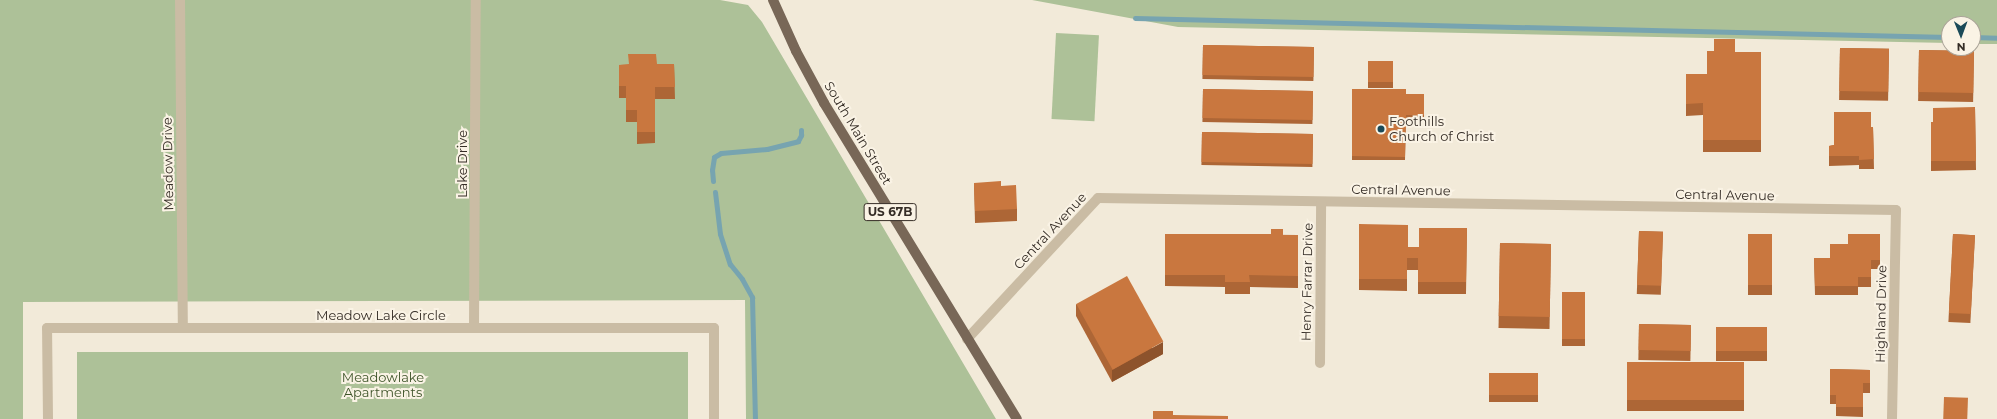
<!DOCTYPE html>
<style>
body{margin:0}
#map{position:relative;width:1997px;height:419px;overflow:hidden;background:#f2ead9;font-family:Montserrat,sans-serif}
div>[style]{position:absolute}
.green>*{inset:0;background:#adc198;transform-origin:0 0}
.stream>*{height:5px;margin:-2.5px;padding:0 2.5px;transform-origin:2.5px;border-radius:2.5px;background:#77a4b0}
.minor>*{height:10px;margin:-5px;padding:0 5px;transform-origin:5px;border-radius:5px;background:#cabca4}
.primary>*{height:10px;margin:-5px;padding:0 5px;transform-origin:5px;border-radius:5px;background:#786757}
.wall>*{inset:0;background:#ad6636;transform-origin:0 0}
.shaded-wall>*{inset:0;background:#8d532c}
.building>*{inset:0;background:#c9773f;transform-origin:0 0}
.dots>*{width:11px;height:11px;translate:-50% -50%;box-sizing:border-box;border:2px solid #faf3e5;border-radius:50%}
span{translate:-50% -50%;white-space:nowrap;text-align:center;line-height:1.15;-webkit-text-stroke:4px #faf3e5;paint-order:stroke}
.shield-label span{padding:1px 3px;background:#faf3e5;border:1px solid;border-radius:3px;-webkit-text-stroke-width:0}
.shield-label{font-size:12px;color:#352d26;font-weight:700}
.poi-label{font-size:13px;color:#352d26}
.left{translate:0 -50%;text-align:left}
.street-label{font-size:13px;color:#352d26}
.park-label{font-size:13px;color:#3e5429}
.north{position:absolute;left:1941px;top:16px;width:40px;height:40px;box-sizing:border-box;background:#faf3e5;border:1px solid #aba499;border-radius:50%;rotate:179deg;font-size:11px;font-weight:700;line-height:16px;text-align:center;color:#352d26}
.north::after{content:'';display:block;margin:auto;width:14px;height:18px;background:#1b4a58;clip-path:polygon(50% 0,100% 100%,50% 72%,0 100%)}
</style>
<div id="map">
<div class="green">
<i style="clip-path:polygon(0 0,720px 0,748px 5px,762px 22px,996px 419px,746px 419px,745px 300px,23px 302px,23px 419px,0 419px)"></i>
<i style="clip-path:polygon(1032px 0,1997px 0,1997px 44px,1973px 44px,1973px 24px,1949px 24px,1949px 43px,1178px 27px)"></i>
<i style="left:1056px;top:33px;width:43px;height:86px;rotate:3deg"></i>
<i style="left:77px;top:352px;width:611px;height:67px"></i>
</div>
<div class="stream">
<i style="left:1135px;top:18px;width:814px;rotate:1.34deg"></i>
<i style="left:1973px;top:37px;width:24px;rotate:2deg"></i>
<i style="left:713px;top:181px;width:11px;rotate:-95deg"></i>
<i style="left:712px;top:170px;width:13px;rotate:-81deg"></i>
<i style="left:714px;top:157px;width:8px;rotate:-30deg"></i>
<i style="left:721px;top:153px;width:46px;rotate:-5deg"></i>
<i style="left:767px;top:149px;width:32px;rotate:-14deg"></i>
<i style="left:798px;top:141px;width:7px;rotate:-63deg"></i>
<i style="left:801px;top:135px;width:5px;rotate:-90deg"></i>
<i style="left:715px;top:192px;width:42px;rotate:83.2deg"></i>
<i style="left:720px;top:234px;width:32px;rotate:72deg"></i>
<i style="left:730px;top:264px;width:19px;rotate:51deg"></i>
<i style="left:742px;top:279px;width:21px;rotate:61deg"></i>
<i style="left:752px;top:297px;width:122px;rotate:88.6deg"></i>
</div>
<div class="minor">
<i style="left:180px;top:0;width:328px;rotate:89.5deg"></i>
<i style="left:474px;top:328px;width:328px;rotate:-89.7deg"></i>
<i style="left:967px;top:339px;width:192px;rotate:-47.1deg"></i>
<i style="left:1098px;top:198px;width:798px;rotate:0.86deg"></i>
<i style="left:1896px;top:210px;width:209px;rotate:91.1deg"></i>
<i style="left:1320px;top:363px;width:161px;rotate:-89.6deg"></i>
<i style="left:48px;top:419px;width:91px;rotate:-90.6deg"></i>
<i style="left:47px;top:328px;width:667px"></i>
<i style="left:714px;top:328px;width:91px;rotate:90deg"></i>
</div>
<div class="primary">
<i style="left:773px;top:0;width:56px;rotate:65.7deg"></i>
<i style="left:796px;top:51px;width:59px;rotate:61.7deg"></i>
<i style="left:824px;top:103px;width:370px;rotate:58.6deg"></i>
</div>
<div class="wall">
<i style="left:1203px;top:45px;width:111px;height:34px;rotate:1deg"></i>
<i style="left:1840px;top:48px;width:49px;height:52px;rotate:1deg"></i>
<i style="left:1919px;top:50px;width:55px;height:51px;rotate:1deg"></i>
<i style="clip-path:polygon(1735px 52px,1761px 52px,1761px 152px,1703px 152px,1703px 115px,1686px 116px,1686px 74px,1707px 74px)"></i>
<i style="left:1368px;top:61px;width:25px;height:27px"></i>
<i style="clip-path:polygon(674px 64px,675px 99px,655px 99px,655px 143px,637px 144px,637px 122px,626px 122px,626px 98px,619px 98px,619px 65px)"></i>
<i style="left:1203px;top:89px;width:110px;height:33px;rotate:1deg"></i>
<i style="clip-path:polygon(1352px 89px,1406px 94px,1424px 94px,1424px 119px,1406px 118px,1405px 160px,1352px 160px)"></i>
<i style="clip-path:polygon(1975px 107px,1976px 170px,1931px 171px,1931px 122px,1933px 122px)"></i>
<i style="clip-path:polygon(1871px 127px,1873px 127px,1874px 169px,1859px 169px,1859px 165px,1829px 166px,1829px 146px,1834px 145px)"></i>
<i style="left:1202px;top:132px;width:111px;height:33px;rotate:1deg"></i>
<i style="clip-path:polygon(974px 183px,1001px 186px,1017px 209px,1017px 221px,975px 223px)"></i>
<i style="clip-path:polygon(1359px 224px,1408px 247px,1419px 247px,1467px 228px,1466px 294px,1418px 294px,1418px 270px,1407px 270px,1407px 291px,1359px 290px)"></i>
<i style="left:1639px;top:231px;width:24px;height:63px;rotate:2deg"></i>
<i style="clip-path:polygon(1165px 234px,1298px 235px,1298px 288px,1250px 287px,1250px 294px,1225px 294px,1225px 287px,1165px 286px)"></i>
<i style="left:1748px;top:234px;width:24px;height:61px"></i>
<i style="clip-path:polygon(1880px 234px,1880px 269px,1871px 269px,1871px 287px,1858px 287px,1858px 295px,1815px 295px,1814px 258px,1830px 258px,1848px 244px)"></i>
<i style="left:1953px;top:234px;width:22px;height:88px;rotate:3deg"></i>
<i style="left:1500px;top:243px;width:51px;height:85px;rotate:1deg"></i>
<i style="left:1562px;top:292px;width:23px;height:54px"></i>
<i style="clip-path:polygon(1076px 304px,1163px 354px,1112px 382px,1076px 316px)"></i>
<i style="left:1639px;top:324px;width:52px;height:36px;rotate:1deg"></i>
<i style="left:1716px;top:327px;width:51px;height:34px"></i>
<i style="left:1627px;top:362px;width:117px;height:49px"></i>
<i style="clip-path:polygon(1830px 369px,1870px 370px,1870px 393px,1863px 393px,1863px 417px,1836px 416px,1836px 404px,1830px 404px)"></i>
<i style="left:1489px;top:373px;width:49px;height:29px"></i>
</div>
<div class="shaded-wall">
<i style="clip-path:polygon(1163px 342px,1163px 354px,1112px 382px,1112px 370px)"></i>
</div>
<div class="building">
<i style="clip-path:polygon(1714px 39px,1735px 39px,1735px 52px,1761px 52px,1761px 140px,1703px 140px,1703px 103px,1686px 104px,1686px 74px,1707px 74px,1707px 51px,1714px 51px)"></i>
<i style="left:1203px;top:45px;width:111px;height:30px;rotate:1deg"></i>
<i style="left:1840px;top:48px;width:49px;height:43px;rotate:1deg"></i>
<i style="left:1919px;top:50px;width:55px;height:42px;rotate:1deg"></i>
<i style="clip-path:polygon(628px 54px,656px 54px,657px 64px,674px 64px,675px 87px,655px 87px,655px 132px,637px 132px,637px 110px,626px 110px,626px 86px,619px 86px,619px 65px,629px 64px)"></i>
<i style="left:1368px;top:61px;width:25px;height:21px"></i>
<i style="left:1203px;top:89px;width:110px;height:29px;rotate:1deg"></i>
<i style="clip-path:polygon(1352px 89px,1406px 89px,1406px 94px,1424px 94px,1424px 115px,1406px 115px,1405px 157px,1352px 156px)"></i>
<i style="clip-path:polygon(1975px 107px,1976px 161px,1931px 161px,1931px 122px,1933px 122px,1933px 108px)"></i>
<i style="clip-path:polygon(1834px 112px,1871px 112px,1871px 127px,1873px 127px,1874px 159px,1859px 160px,1859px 156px,1829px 156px,1829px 146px,1834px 145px)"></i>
<i style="left:1202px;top:132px;width:111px;height:30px;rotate:1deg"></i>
<i style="clip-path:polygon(1001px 181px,1001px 186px,1016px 185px,1017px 209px,975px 211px,974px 183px)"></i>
<i style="clip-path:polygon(1359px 224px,1408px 225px,1408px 247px,1419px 247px,1419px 228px,1467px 228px,1466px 282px,1418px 282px,1418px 258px,1407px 258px,1407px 279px,1359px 279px)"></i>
<i style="clip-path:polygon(1271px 229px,1283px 229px,1283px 235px,1298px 235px,1298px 276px,1249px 275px,1250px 282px,1225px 282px,1225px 275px,1165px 275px,1165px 234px,1271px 234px)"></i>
<i style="left:1639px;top:231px;width:24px;height:54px;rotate:2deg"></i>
<i style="left:1748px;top:234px;width:24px;height:51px"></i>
<i style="clip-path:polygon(1848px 234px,1880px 234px,1880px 260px,1871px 260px,1871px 277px,1858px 277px,1858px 286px,1815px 286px,1814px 258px,1830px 258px,1830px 244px,1848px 244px)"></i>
<i style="left:1953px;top:234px;width:22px;height:79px;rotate:3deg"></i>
<i style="left:1500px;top:243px;width:51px;height:73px;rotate:1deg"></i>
<i style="left:1127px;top:276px;width:75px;height:58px;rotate:61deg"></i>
<i style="left:1562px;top:292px;width:23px;height:47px"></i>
<i style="left:1639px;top:324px;width:52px;height:26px;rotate:1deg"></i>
<i style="left:1716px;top:327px;width:51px;height:24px"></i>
<i style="left:1627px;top:362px;width:117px;height:38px"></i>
<i style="clip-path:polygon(1830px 369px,1870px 370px,1870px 383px,1863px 383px,1863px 407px,1836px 407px,1836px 395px,1830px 395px)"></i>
<i style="left:1489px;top:373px;width:49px;height:22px"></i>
<i style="left:1944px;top:397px;width:24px;height:22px;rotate:2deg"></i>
<i style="clip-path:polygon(1153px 411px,1173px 411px,1173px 415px,1228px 416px,1228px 419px,1153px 419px)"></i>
</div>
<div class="dots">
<i style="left:1381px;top:129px;background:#1b4a58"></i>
</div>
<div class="shield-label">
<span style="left:890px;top:212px">US 67B</span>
</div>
<div class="poi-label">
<span class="left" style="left:1389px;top:129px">Foothills<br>Church of Christ</span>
</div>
<div class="street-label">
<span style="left:858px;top:133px;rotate:59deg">South Main Street</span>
<span style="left:168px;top:164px;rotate:-91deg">Meadow Drive</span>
<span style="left:462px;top:164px;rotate:-90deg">Lake Drive</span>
<span style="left:1401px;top:190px;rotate:1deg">Central Avenue</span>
<span style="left:1725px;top:195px;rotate:1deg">Central Avenue</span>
<span style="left:1050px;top:231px;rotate:-47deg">Central Avenue</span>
<span style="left:1307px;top:282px;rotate:-89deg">Henry Farrar Drive</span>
<span style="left:1881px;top:314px;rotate:-89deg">Highland Drive</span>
<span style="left:381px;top:315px">Meadow Lake Circle</span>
</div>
<div class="park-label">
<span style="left:383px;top:385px">Meadowlake<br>Apartments</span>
</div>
<div class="north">N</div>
</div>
